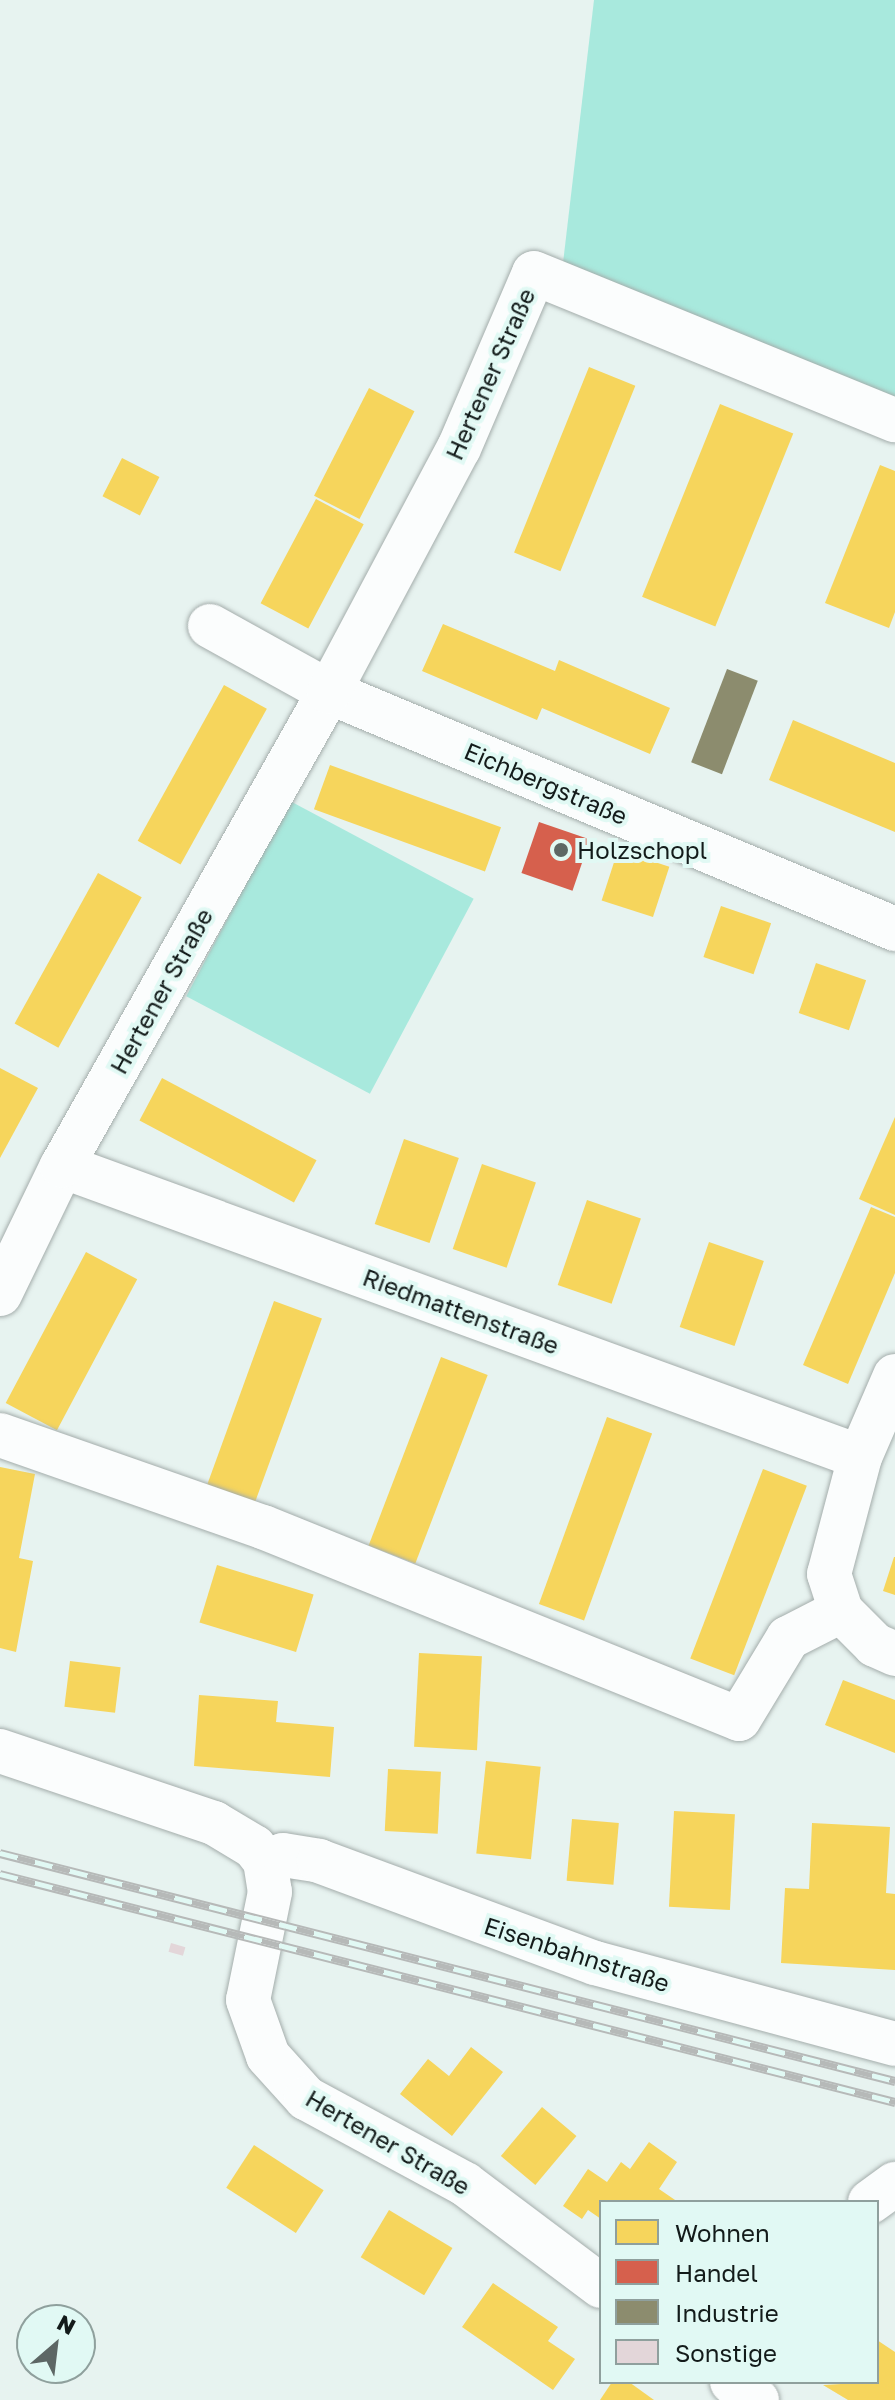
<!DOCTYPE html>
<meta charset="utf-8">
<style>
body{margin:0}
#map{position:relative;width:895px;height:2400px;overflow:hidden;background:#e7f3f0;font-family:"Golos Text",sans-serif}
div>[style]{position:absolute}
.green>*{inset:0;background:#a8e9dd;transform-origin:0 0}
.homes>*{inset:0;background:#f6d55c;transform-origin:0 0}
.shops>*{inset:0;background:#d6604d;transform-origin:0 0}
.industry>*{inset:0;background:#8c8c6e;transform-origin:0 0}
.building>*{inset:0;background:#e3d6d9;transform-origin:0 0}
.roads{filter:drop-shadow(0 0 2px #a4adab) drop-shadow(0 0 2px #a4adab)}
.minor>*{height:44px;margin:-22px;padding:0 22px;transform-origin:22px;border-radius:22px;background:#fbfdfd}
.rail>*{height:9px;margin-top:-4.5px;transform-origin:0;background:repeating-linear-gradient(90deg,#e1f9f4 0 18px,#b6b9b8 0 36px);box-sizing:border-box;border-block:2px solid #b6b9b8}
.dots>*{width:22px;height:22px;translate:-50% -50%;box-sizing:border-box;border:4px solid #e1f9f4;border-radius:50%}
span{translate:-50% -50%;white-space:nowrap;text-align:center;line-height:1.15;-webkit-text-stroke:8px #e1f9f4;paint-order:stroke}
.street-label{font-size:24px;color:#131b1a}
.poi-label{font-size:24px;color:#131b1a}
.left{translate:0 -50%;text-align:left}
.legend{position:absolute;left:599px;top:2200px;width:280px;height:184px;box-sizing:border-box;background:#e1f9f4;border:2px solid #8fa09d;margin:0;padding:10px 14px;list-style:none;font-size:24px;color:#131b1a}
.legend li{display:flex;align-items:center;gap:16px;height:40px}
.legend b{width:40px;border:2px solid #8fa09d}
.north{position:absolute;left:16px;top:2304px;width:80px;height:80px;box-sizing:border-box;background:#e1f9f4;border:2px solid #8fa09d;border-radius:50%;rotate:28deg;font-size:22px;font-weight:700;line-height:32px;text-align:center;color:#131b1a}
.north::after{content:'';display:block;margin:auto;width:28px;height:36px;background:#5d6765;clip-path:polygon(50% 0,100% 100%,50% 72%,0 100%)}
</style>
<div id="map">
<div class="green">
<i style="clip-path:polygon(594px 0,895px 0,895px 398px,563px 263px)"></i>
<i style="left:290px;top:801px;width:208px;height:221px;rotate:28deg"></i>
</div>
<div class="homes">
<i style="left:589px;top:367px;width:50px;height:200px;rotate:22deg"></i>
<i style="left:369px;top:388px;width:51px;height:121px;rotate:27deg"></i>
<i style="left:720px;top:404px;width:79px;height:208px;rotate:22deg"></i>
<i style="left:122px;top:458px;width:42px;height:43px;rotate:27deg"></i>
<i style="clip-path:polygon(880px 465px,895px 471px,895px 612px,889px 628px,825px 603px)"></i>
<i style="left:316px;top:499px;width:54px;height:118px;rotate:28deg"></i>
<i style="clip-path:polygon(443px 624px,555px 671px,559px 660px,670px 708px,650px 754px,542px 708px,537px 720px,422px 671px)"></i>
<i style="left:224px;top:685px;width:49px;height:178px;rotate:29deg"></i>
<i style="clip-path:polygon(793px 720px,895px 763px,895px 832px,769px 780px)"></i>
<i style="left:330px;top:765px;width:182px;height:47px;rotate:20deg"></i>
<i style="left:618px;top:850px;width:54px;height:53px;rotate:18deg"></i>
<i style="left:98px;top:873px;width:50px;height:172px;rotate:29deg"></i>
<i style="left:721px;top:906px;width:53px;height:54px;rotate:19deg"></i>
<i style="left:816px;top:963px;width:53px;height:53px;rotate:19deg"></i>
<i style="clip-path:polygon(0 1068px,38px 1088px,0 1158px)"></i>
<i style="left:162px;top:1078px;width:175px;height:48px;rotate:28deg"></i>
<i style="clip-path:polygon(895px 1117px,895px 1215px,859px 1199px)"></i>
<i style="left:404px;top:1139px;width:58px;height:90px;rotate:19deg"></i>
<i style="left:482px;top:1164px;width:57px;height:90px;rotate:19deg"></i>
<i style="left:587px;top:1200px;width:57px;height:90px;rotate:19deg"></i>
<i style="clip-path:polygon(871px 1207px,895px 1217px,895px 1273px,848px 1384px,803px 1365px)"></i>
<i style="left:709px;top:1242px;width:58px;height:90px;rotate:19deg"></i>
<i style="left:86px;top:1252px;width:58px;height:171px;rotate:28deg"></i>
<i style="left:274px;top:1301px;width:51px;height:205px;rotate:20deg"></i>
<i style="left:441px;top:1357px;width:50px;height:202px;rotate:21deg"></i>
<i style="left:607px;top:1417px;width:48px;height:199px;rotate:20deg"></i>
<i style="clip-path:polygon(0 1467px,35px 1474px,19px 1558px,33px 1561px,16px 1652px,0 1648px)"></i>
<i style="left:763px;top:1469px;width:47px;height:203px;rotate:21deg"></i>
<i style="clip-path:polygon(894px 1557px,895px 1557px,895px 1595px,883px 1591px)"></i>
<i style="left:217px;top:1565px;width:101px;height:60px;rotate:17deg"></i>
<i style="left:419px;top:1653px;width:63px;height:94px;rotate:3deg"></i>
<i style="left:70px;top:1661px;width:51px;height:46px;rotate:7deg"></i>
<i style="clip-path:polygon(843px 1680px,895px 1700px,895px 1753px,825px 1725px)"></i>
<i style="clip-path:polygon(199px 1695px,278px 1701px,276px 1722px,334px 1727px,330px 1777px,194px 1766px)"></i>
<i style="left:486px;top:1761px;width:55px;height:93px;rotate:6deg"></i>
<i style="left:388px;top:1769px;width:53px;height:62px;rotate:3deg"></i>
<i style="left:674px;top:1811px;width:61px;height:96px;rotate:3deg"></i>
<i style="left:572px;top:1819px;width:47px;height:62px;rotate:5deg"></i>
<i style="clip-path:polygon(812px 1823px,890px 1827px,886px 1893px,895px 1894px,895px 1970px,781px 1963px,785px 1888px,809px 1889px)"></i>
<i style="clip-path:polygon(471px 2047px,503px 2072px,452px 2136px,400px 2094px,428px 2059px,449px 2076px)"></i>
<i style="left:542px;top:2107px;width:45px;height:64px;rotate:40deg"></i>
<i style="clip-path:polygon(649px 2142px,677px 2162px,659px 2189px,678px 2202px,601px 2202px,601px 2219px,588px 2210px,582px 2219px,563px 2206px,588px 2169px,607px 2182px,621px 2162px,630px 2169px)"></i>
<i style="left:254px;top:2145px;width:83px;height:51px;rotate:33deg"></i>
<i style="left:389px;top:2210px;width:74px;height:55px;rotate:31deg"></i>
<i style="clip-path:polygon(493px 2283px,558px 2327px,548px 2341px,575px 2359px,553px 2390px,462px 2327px)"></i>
<i style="clip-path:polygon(877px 2340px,895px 2352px,895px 2400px,848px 2400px,823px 2385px,877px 2382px)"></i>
<i style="clip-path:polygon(612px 2382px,629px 2382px,654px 2400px,600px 2400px)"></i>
</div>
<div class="shops">
<i style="left:539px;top:822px;width:54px;height:54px;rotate:19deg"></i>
</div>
<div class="industry">
<i style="left:727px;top:669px;width:33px;height:100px;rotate:21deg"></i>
</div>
<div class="building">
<i style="left:171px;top:1943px;width:15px;height:9px;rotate:16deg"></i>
</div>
<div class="roads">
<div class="minor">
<i style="left:210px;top:626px;width:136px;rotate:29deg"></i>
<i style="left:329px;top:692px;width:614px;rotate:22.72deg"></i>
<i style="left:62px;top:1166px;width:849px;rotate:20.03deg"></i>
<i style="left:0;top:1294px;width:142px;rotate:-64.2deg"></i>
<i style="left:62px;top:1166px;width:544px;rotate:-60.61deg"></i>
<i style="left:329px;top:692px;width:276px;rotate:-62deg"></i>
<i style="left:459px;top:448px;width:190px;rotate:-66.8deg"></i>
<i style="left:534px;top:273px;width:390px;rotate:22.2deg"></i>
<i style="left:895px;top:1376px;width:88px;rotate:113.4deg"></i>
<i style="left:860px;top:1457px;width:121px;rotate:104.8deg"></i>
<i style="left:829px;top:1574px;width:39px;rotate:72deg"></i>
<i style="left:841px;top:1611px;width:48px;rotate:45deg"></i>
<i style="left:875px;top:1645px;width:22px;rotate:24deg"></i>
<i style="left:0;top:1435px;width:279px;rotate:19.3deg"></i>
<i style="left:263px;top:1527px;width:513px;rotate:21.97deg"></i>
<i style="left:739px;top:1719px;width:95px;rotate:-58.8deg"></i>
<i style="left:788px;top:1638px;width:59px;rotate:-27deg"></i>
<i style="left:0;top:1751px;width:226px;rotate:18.6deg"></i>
<i style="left:214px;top:1823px;width:47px;rotate:31deg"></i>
<i style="left:254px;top:1847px;width:18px;rotate:52deg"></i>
<i style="left:265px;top:1861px;width:31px;rotate:81deg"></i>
<i style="left:270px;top:1892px;width:110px;rotate:101.5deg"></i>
<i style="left:248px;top:2000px;width:59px;rotate:70.3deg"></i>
<i style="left:268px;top:2056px;width:57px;rotate:47.9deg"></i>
<i style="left:306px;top:2098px;width:181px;rotate:28.4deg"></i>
<i style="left:465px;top:2184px;width:170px;rotate:36.9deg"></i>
<i style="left:265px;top:1861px;width:19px;rotate:-18deg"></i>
<i style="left:283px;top:1855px;width:36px;rotate:9deg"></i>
<i style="left:319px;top:1861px;width:294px;rotate:20.3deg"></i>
<i style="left:595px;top:1963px;width:311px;rotate:15.1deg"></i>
<i style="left:870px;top:2202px;width:31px;rotate:-36deg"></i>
<i style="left:732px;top:2382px;width:31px;rotate:36deg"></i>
</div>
</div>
<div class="rail">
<i style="left:0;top:1853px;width:924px;rotate:14.29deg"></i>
<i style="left:0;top:1874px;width:924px;rotate:14.29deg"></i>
</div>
<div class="dots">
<i style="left:561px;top:850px;background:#5d6765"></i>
</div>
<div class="street-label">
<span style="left:490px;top:374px;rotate:-66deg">Hertener Straße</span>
<span style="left:546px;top:783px;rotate:23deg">Eichbergstraße</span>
<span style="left:161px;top:991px;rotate:-61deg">Hertener Straße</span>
<span style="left:461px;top:1311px;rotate:20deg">Riedmattenstraße</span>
<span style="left:577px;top:1954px;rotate:18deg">Eisenbahnstraße</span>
<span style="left:388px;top:2142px;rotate:30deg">Hertener Straße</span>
</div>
<div class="poi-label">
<span class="left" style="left:577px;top:850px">Holzschopl</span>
</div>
<ul class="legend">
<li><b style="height:22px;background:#f6d55c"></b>Wohnen</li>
<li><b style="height:22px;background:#d6604d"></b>Handel</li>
<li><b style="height:22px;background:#8c8c6e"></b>Industrie</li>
<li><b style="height:22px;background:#e3d6d9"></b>Sonstige</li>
</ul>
<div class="north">N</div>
</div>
